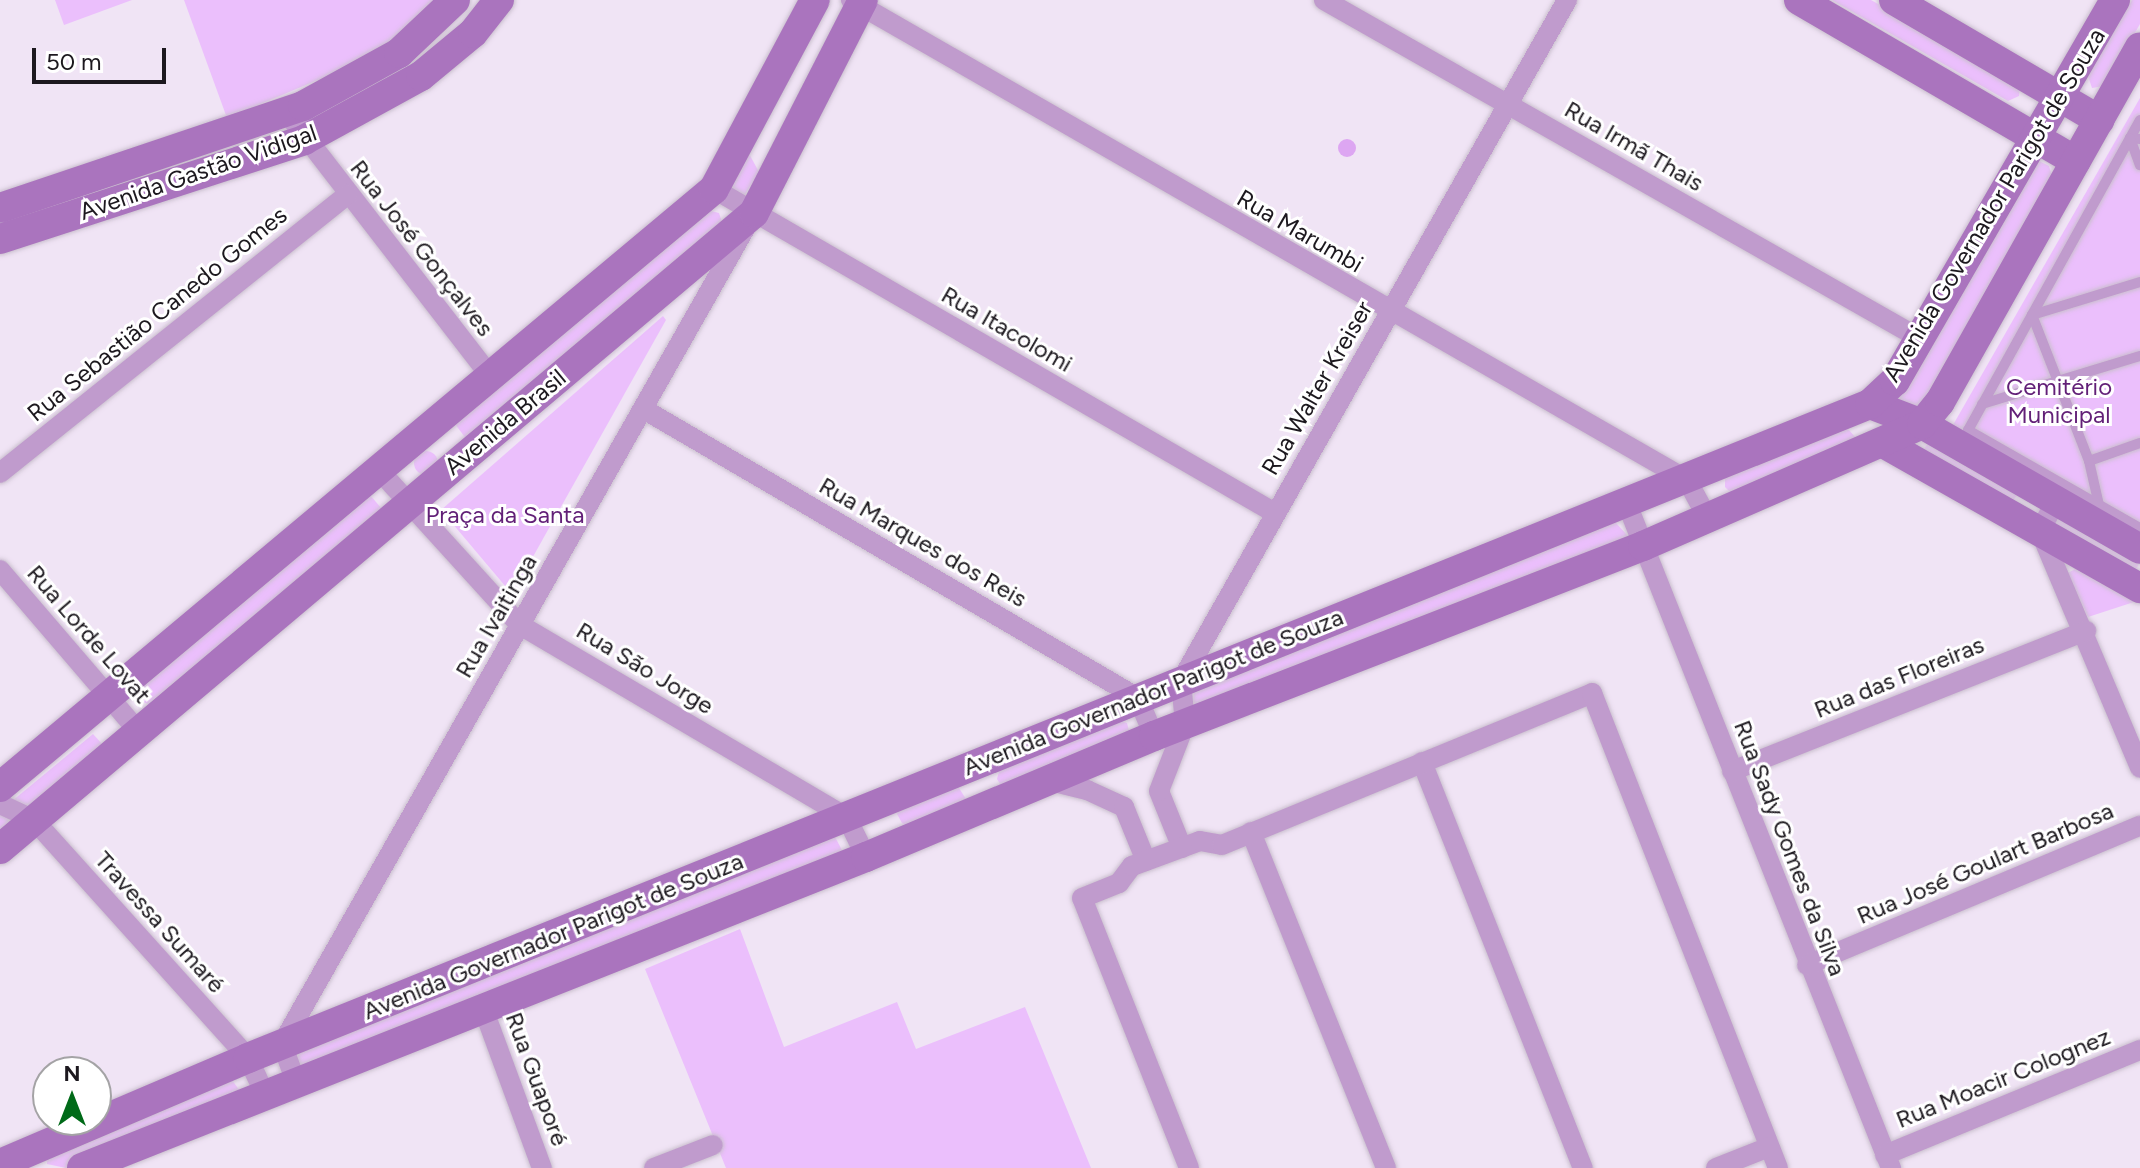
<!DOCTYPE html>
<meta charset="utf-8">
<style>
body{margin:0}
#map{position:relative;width:2140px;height:1168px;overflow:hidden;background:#f0e4f5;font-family:Figtree,sans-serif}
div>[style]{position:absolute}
.green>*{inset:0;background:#ebbffc;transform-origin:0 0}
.round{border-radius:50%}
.water>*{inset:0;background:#dda6f2}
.roads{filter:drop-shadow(0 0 2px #cabfce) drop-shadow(0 0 2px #cabfce)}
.lane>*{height:10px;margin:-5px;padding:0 5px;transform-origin:5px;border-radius:5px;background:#c09bcd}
.street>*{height:20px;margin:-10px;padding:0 10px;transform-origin:10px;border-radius:10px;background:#c09bcd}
.secondary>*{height:30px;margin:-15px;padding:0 15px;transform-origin:15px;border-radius:15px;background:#aa74be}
span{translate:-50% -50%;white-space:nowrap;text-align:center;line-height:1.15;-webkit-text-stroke:6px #fff;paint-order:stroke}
.street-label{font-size:24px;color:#1c181e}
.park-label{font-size:24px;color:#621f77}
.north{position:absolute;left:32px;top:1056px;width:80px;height:80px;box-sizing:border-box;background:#fff;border:2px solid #a4a3a5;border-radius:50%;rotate:0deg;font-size:22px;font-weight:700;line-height:32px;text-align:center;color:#1c181e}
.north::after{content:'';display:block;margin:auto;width:28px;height:36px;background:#006a18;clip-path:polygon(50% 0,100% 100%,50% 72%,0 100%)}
.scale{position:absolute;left:32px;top:48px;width:134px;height:36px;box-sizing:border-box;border:4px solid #1c181e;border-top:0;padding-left:10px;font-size:24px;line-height:28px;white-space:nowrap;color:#1c181e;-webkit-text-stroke:6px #fff;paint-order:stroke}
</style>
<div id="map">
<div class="green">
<i style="clip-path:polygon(55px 0,132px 0,64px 25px)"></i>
<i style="clip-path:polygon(184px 0,436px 0,391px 40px,351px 66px,227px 118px)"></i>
<i style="clip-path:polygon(1832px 0,1871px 0,2020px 84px,2019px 96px,2008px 101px)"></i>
<i style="clip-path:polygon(2132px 0,2140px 0,2140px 24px,2104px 86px,2092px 88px,2088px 76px)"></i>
<i style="clip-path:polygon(2140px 98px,2140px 537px,1949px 432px)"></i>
<i style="clip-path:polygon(747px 150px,759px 172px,744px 196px,733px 196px,730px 180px)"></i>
<i style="clip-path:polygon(2037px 160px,2049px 166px,2052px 176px,1918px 411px,1898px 399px,1899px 394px)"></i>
<i style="clip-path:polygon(707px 210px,719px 213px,723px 225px,467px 440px,455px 424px)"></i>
<i style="clip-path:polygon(663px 316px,666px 320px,512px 594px,441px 510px)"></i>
<i style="clip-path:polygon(1848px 429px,1857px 439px,1733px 495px,1725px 487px,1725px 478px)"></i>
<i style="left:1929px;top:441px;width:103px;height:11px;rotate:30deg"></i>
<i class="round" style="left:414px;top:451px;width:24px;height:24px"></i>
<i style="clip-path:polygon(370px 495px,382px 509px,148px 704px,143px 702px,137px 691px)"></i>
<i style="left:2054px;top:513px;width:99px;height:10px;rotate:30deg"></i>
<i style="clip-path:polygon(1615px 522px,1628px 536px,1196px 707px,1193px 701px,1194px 692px)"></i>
<i style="clip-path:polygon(2077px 568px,2134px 602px,2088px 617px,2068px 573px)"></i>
<i style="clip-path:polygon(1116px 719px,1127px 723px,1129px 731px,1002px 787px,997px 779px,1000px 768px)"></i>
<i style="clip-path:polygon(93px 734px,104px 746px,0 835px,0 811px)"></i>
<i style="clip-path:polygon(957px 785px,966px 799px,910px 828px,902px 823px,897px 814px,900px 806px)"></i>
<i style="clip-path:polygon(834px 835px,844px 854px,304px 1071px,297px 1060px,300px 1049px)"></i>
<i style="clip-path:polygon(740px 929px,784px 1047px,897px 1002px,916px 1049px,1025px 1007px,1091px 1168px,726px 1168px,645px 969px)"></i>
<i style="clip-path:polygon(232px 1080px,240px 1091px,237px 1099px,66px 1168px,47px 1164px,47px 1158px)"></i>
</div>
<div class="water">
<i class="round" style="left:1338px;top:139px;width:18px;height:18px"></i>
</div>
<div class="roads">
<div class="lane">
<i style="left:2140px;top:120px;width:355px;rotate:119deg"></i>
<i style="left:1968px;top:430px;width:198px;rotate:29.7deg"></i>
<i style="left:2140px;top:139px;width:10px;rotate:-174deg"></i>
<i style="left:2130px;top:138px;width:29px;rotate:70deg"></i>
<i style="left:1982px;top:404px;width:165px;rotate:-16.9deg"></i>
<i style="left:2089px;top:461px;width:54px;rotate:-19.4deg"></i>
<i style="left:2099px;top:505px;width:45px;rotate:-102.8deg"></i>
<i style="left:2089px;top:461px;width:157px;rotate:-111.3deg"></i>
<i style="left:2032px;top:315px;width:113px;rotate:-17deg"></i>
</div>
<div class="street">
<i style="left:851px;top:0;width:964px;rotate:29.86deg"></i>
<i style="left:1687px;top:480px;width:44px;rotate:61.7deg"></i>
<i style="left:1324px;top:0;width:684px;rotate:29.6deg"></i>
<i style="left:287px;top:113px;width:332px;rotate:52.3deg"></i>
<i style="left:714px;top:189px;width:648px;rotate:30.01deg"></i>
<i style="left:645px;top:410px;width:571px;rotate:30.29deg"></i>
<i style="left:1138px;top:698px;width:41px;rotate:67.2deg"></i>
<i style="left:377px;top:468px;width:212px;rotate:47.7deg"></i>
<i style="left:520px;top:625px;width:380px;rotate:30.5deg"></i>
<i style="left:847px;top:818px;width:43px;rotate:64deg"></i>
<i style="left:0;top:473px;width:445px;rotate:-38.7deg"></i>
<i style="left:2055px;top:502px;width:33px;rotate:117deg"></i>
<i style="left:2040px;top:531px;width:257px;rotate:67.1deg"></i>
<i style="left:1627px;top:504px;width:715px;rotate:68.32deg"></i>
<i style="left:0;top:570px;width:212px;rotate:49.4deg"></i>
<i style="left:1422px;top:762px;width:437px;rotate:68.4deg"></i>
<i style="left:1732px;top:771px;width:381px;rotate:-21.6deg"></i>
<i style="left:1046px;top:780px;width:42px;rotate:13.7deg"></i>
<i style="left:1087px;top:790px;width:41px;rotate:24.7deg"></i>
<i style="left:1124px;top:807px;width:58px;rotate:67.8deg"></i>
<i style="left:0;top:804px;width:38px;rotate:25deg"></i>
<i style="left:34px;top:820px;width:320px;rotate:48deg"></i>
<i style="left:248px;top:1058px;width:40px;rotate:65deg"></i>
<i style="left:1251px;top:832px;width:362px;rotate:68.1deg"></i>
<i style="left:1182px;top:848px;width:61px;rotate:-112deg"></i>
<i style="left:1159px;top:791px;width:72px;rotate:-68.8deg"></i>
<i style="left:1185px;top:724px;width:43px;rotate:-95.3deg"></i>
<i style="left:1181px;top:681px;width:783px;rotate:-60.45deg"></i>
<i style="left:1807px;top:965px;width:361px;rotate:-22.7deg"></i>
<i style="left:483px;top:1008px;width:171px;rotate:69.8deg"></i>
<i style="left:296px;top:1082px;width:40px;rotate:-110.2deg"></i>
<i style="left:282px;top:1044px;width:940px;rotate:-60.41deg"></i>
<i style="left:1885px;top:1155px;width:276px;rotate:-22.4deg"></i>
<i style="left:654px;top:1168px;width:63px;rotate:-21.3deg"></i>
<i style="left:1189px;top:1168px;width:290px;rotate:-111.6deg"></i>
<i style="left:1082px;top:898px;width:40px;rotate:-22deg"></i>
<i style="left:1119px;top:883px;width:21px;rotate:-53deg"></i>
<i style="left:1132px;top:866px;width:72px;rotate:-20.2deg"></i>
<i style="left:1200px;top:841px;width:22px;rotate:10deg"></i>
<i style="left:1222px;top:845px;width:400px;rotate:-22.3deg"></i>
<i style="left:1592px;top:693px;width:510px;rotate:68.62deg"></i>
<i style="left:1716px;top:1168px;width:57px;rotate:-21.6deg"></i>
</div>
<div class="secondary">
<i style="left:1799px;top:0;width:320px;rotate:30.2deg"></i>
<i style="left:1894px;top:0;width:238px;rotate:30.3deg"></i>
<i style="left:0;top:208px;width:320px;rotate:-18.6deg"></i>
<i style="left:303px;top:106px;width:110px;rotate:-28.9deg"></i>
<i style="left:399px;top:53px;width:77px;rotate:-43.4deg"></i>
<i style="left:0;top:239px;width:320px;rotate:-18deg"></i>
<i style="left:304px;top:140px;width:133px;rotate:-28.7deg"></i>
<i style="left:421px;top:76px;width:67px;rotate:-39.6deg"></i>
<i style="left:473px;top:33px;width:42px;rotate:-51.8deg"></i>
<i style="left:1870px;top:404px;width:56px;rotate:21deg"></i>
<i style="left:1922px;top:424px;width:251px;rotate:29.8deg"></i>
<i style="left:1885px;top:444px;width:293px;rotate:29.5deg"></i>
<i style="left:0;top:787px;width:931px;rotate:-39.95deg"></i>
<i style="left:714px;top:189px;width:214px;rotate:-61.9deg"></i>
<i style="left:0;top:849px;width:986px;rotate:-40.15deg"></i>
<i style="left:754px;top:213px;width:239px;rotate:-62.9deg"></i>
<i style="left:0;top:1164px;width:270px;rotate:-23.1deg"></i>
<i style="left:248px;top:1058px;width:1749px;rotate:-21.96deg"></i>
<i style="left:1870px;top:404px;width:34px;rotate:-43deg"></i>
<i style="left:1895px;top:381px;width:440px;rotate:-60deg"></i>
<i style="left:82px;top:1168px;width:843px;rotate:-21.64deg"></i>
<i style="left:866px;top:857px;width:312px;rotate:-22.8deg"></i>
<i style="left:1154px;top:736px;width:525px;rotate:-21.23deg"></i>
<i style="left:1643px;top:546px;width:305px;rotate:-23.6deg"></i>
<i style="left:1922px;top:424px;width:28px;rotate:-51deg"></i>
<i style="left:1940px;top:402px;width:407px;rotate:-60.6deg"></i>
</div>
</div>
<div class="street-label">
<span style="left:1634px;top:146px;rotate:30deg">Rua Irmã Thais</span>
<span style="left:198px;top:172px;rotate:-19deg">Avenida Gastão Vidigal</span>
<span style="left:1994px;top:205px;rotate:-59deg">Avenida Governador Parigot de Souza</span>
<span style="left:1300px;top:231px;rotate:30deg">Rua Marumbi</span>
<span style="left:422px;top:248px;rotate:52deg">Rua José Gonçalves</span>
<span style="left:157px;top:314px;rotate:-39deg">Rua Sebastião Canedo Gomes</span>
<span style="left:1007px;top:329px;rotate:30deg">Rua Itacolomi</span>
<span style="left:1317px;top:388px;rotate:-60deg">Rua Walter Kreiser</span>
<span style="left:505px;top:422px;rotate:-40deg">Avenida Brasil</span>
<span style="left:923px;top:542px;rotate:30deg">Rua Marques dos Reis</span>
<span style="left:496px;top:616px;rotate:-60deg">Rua Ivaitinga</span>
<span style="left:89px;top:634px;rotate:49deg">Rua Lorde Lovat</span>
<span style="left:645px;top:668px;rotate:31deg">Rua São Jorge</span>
<span style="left:1899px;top:677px;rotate:-22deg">Rua das Floreiras</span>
<span style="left:1153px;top:692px;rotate:-22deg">Avenida Governador Parigot de Souza</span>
<span style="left:1790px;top:848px;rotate:69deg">Rua Sady Gomes da Silva</span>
<span style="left:1985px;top:863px;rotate:-23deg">Rua José Goulart Barbosa</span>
<span style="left:160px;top:922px;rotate:48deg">Travessa Sumaré</span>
<span style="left:553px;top:936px;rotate:-22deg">Avenida Governador Parigot de Souza</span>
<span style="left:2003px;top:1078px;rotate:-22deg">Rua Moacir Colognez</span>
<span style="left:537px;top:1079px;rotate:70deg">Rua Guaporé</span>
</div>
<div class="park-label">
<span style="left:2059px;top:401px">Cemitério<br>Municipal</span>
<span style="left:505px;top:515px">Praça da Santa</span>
</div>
<div class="north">N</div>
<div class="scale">50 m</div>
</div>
